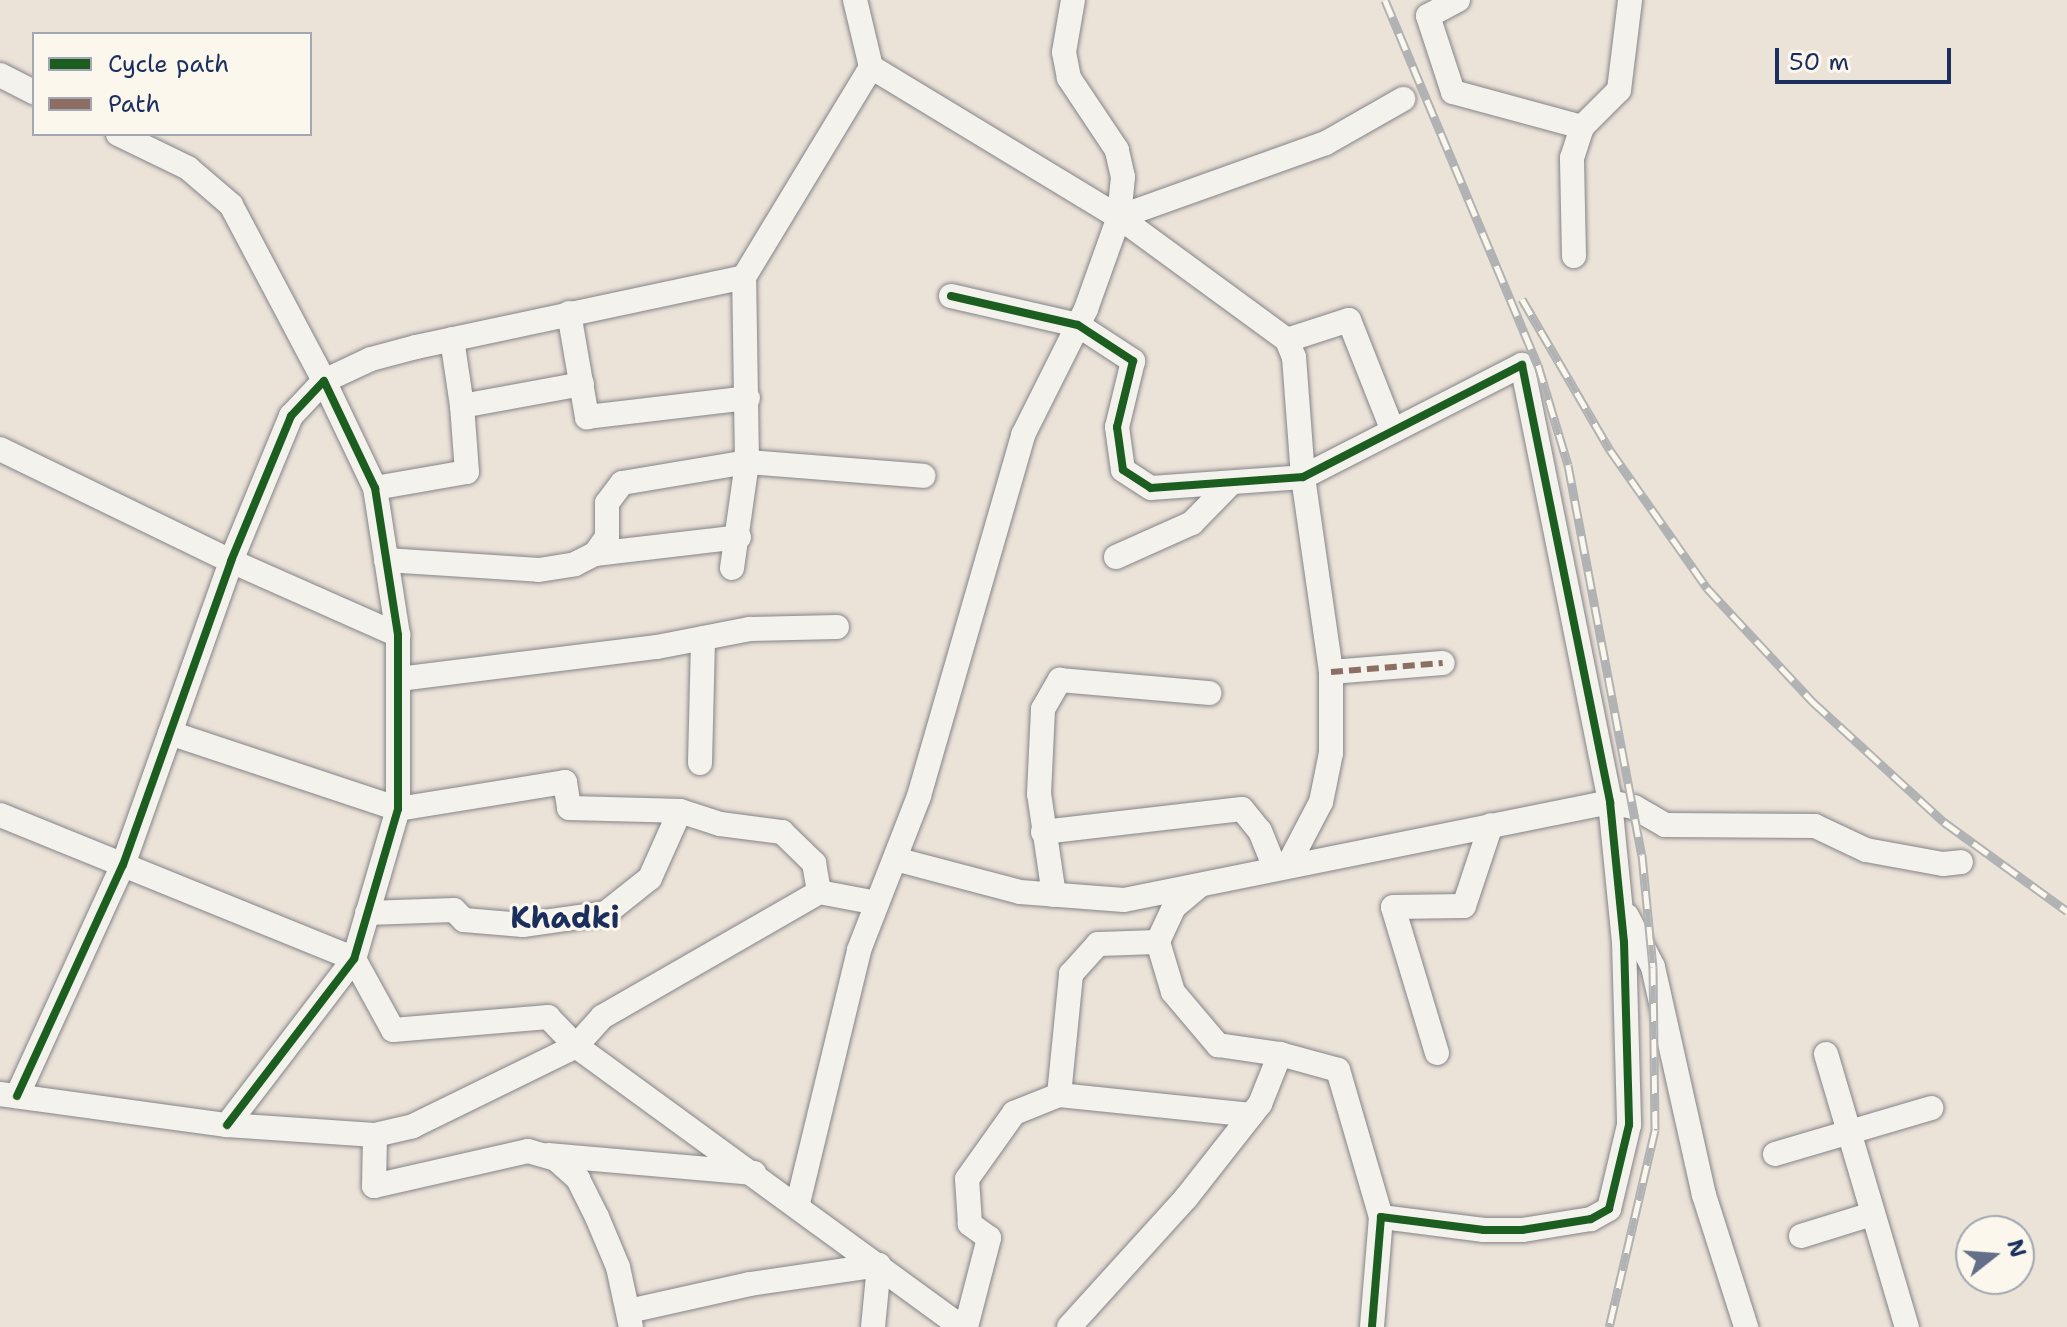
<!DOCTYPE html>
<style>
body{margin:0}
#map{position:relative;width:2067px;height:1327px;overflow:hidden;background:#ebe2d8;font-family:"Shantell Sans",sans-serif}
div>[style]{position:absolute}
.roads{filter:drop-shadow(0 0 2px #858489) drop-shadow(0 0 2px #858489)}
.minor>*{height:24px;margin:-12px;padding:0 12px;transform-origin:12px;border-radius:12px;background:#f4f2ed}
.rail>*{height:9px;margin-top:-4.5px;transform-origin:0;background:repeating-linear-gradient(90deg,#fbf7ec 0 18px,#b1b2b3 0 36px);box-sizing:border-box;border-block:2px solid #b1b2b3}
.quiet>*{height:6px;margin-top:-3px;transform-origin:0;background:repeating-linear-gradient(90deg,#8d6e63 0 12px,transparent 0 18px)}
.cycleway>*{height:8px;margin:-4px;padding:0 4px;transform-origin:4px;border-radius:4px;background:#1b5e20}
span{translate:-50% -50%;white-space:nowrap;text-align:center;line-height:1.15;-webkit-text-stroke:6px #fbf7ec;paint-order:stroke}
.district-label{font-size:30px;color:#1b2f5e;font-weight:700}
.legend{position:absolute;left:32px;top:32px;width:280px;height:104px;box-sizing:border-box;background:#fbf7ec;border:2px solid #a1a7b3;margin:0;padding:10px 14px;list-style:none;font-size:24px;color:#1b2f5e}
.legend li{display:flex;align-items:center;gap:16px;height:40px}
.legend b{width:40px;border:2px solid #a1a7b3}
.north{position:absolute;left:1955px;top:1215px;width:80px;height:80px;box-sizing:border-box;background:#fbf7ec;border:2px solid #a1a7b3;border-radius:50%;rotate:73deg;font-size:22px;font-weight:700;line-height:32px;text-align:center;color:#1b2f5e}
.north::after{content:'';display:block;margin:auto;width:28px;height:36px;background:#646e89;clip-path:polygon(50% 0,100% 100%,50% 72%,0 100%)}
.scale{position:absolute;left:1775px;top:48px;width:176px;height:36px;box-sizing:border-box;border:4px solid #1b2f5e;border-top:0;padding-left:10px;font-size:24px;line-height:28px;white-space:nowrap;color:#1b2f5e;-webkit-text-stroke:6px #fbf7ec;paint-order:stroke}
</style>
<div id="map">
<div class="roads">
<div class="minor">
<i style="left:1458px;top:0;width:34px;rotate:152deg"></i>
<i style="left:1428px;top:16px;width:80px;rotate:71.8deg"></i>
<i style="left:1453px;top:92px;width:134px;rotate:15.2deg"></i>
<i style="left:871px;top:67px;width:290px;rotate:31.2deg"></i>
<i style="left:1119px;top:217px;width:208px;rotate:36.2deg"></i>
<i style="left:1287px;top:340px;width:18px;rotate:68deg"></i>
<i style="left:1294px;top:357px;width:120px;rotate:85.7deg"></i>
<i style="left:1303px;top:477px;width:197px;rotate:81.8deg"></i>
<i style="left:1331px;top:672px;width:81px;rotate:90deg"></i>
<i style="left:1331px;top:753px;width:50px;rotate:101.5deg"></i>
<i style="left:1321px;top:802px;width:71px;rotate:117.6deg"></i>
<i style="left:0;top:75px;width:38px;rotate:27deg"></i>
<i style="left:118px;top:134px;width:78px;rotate:25.9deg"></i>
<i style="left:188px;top:168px;width:57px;rotate:40.7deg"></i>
<i style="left:231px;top:205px;width:199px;rotate:62.1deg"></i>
<i style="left:324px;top:381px;width:52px;rotate:-25.1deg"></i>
<i style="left:371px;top:359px;width:47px;rotate:-14.9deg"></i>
<i style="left:416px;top:347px;width:335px;rotate:-12deg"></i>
<i style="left:744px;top:277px;width:245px;rotate:-58.8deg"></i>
<i style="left:871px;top:67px;width:69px;rotate:-103.4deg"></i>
<i style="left:1119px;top:217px;width:220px;rotate:-19.7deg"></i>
<i style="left:1326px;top:143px;width:89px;rotate:-29.7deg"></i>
<i style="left:1574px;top:256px;width:98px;rotate:-91.2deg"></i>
<i style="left:1572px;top:158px;width:33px;rotate:-72deg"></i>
<i style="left:1582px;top:127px;width:52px;rotate:-45deg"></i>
<i style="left:1619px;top:90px;width:91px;rotate:-83deg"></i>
<i style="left:951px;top:296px;width:130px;rotate:12.9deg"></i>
<i style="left:1078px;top:325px;width:66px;rotate:33.2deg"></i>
<i style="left:1133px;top:361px;width:68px;rotate:103.6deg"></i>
<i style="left:1117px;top:427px;width:43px;rotate:82.1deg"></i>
<i style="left:1123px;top:470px;width:33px;rotate:33deg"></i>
<i style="left:1151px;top:488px;width:152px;rotate:-4.1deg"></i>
<i style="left:1303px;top:477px;width:246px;rotate:-27.1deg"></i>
<i style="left:1522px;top:365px;width:446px;rotate:78.6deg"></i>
<i style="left:1610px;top:802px;width:141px;rotate:84.3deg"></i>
<i style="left:1624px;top:942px;width:183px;rotate:88.4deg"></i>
<i style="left:1629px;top:1125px;width:86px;rotate:103.4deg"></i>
<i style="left:1609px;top:1209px;width:21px;rotate:151deg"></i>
<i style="left:1591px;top:1219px;width:70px;rotate:170.9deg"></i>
<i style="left:1522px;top:1230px;width:38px;rotate:180deg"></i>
<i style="left:1484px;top:1230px;width:104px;rotate:-172.8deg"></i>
<i style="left:1381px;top:1217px;width:110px;rotate:94.7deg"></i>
<i style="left:569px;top:313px;width:106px;rotate:80.2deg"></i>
<i style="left:587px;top:417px;width:162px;rotate:-6.7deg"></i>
<i style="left:452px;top:339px;width:68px;rotate:81.5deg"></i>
<i style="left:462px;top:406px;width:122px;rotate:-10.4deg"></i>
<i style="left:1287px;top:340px;width:65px;rotate:-17.9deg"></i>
<i style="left:1349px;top:320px;width:119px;rotate:68.4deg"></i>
<i style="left:0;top:449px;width:257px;rotate:25.9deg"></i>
<i style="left:231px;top:561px;width:183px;rotate:23.9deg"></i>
<i style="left:375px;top:488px;width:93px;rotate:-9.9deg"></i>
<i style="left:467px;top:472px;width:66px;rotate:-94.3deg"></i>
<i style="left:595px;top:554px;width:145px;rotate:-6.7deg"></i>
<i style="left:1116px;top:557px;width:83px;rotate:-24.1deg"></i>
<i style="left:1192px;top:523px;width:54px;rotate:-45.7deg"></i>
<i style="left:386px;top:560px;width:153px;rotate:3.7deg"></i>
<i style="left:539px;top:570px;width:36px;rotate:-9deg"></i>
<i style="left:575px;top:564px;width:22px;rotate:-27deg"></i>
<i style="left:595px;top:554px;width:21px;rotate:-55deg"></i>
<i style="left:607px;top:537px;width:34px;rotate:-90deg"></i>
<i style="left:607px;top:503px;width:25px;rotate:-53deg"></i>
<i style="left:622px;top:483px;width:127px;rotate:-9.5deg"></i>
<i style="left:747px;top:462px;width:177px;rotate:4.5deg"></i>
<i style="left:732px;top:568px;width:107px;rotate:-81.9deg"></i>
<i style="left:747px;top:462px;width:185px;rotate:-90.9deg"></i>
<i style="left:1331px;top:672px;width:112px;rotate:-4.6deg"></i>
<i style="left:399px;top:679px;width:260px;rotate:-7.1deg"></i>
<i style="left:657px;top:647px;width:95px;rotate:-11deg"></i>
<i style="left:750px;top:629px;width:87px;rotate:-1.3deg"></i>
<i style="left:170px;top:733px;width:240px;rotate:18.4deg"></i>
<i style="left:398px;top:809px;width:169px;rotate:-9.2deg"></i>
<i style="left:565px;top:782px;width:26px;rotate:81deg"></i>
<i style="left:569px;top:808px;width:111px;rotate:1.5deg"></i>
<i style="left:680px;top:811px;width:42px;rotate:18deg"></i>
<i style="left:720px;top:824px;width:63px;rotate:7.4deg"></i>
<i style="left:782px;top:832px;width:45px;rotate:44.1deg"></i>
<i style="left:814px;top:863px;width:29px;rotate:80deg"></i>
<i style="left:819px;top:892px;width:59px;rotate:10.7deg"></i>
<i style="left:700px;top:763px;width:125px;rotate:-88.6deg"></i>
<i style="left:0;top:815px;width:382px;rotate:22.1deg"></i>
<i style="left:354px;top:959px;width:81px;rotate:61.2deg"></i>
<i style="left:393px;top:1030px;width:156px;rotate:-4.8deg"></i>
<i style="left:548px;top:1017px;width:40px;rotate:46deg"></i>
<i style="left:576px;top:1046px;width:39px;rotate:-48deg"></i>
<i style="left:602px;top:1017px;width:250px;rotate:-29.9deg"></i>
<i style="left:1043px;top:832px;width:200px;rotate:-6.6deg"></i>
<i style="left:1242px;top:809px;width:28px;rotate:51deg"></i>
<i style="left:1260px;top:831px;width:40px;rotate:68deg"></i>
<i style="left:895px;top:859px;width:129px;rotate:14.8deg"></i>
<i style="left:1020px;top:892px;width:104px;rotate:4.4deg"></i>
<i style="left:1124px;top:900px;width:496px;rotate:-11.4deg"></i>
<i style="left:1610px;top:802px;width:25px;rotate:12deg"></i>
<i style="left:1634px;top:807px;width:36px;rotate:30deg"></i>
<i style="left:1665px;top:825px;width:150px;rotate:0.4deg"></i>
<i style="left:1815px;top:826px;width:56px;rotate:25.2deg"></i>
<i style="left:1866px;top:850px;width:78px;rotate:10.3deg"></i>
<i style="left:1943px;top:864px;width:18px;rotate:-6deg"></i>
<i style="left:1199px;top:886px;width:33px;rotate:140deg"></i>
<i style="left:1174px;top:907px;width:38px;rotate:115deg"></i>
<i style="left:1158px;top:942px;width:52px;rotate:73.3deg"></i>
<i style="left:1173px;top:992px;width:70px;rotate:49.7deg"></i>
<i style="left:1218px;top:1045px;width:63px;rotate:8.3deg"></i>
<i style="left:1280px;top:1054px;width:60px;rotate:15.4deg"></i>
<i style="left:1338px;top:1070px;width:153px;rotate:73.7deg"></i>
<i style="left:1054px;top:895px;width:102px;rotate:-98.4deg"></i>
<i style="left:1039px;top:794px;width:85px;rotate:-87.3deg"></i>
<i style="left:1043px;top:709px;width:34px;rotate:-60deg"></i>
<i style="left:1060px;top:680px;width:150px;rotate:5deg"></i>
<i style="left:367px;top:913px;width:87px;rotate:-2deg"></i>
<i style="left:454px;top:910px;width:14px;rotate:45deg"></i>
<i style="left:464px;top:920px;width:59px;rotate:4.8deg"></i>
<i style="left:523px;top:925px;width:84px;rotate:-8.2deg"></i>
<i style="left:606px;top:913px;width:56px;rotate:-38.5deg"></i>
<i style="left:650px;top:878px;width:73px;rotate:-65.9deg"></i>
<i style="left:1627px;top:916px;width:57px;rotate:63deg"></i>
<i style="left:1653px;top:967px;width:234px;rotate:77.4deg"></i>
<i style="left:1704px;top:1195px;width:139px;rotate:72.3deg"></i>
<i style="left:1437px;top:1053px;width:152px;rotate:-106.8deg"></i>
<i style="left:1393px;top:907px;width:71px;rotate:-0.8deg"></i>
<i style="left:1464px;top:906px;width:85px;rotate:-71.6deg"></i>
<i style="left:1826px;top:1054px;width:285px;rotate:73.5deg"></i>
<i style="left:0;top:1094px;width:229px;rotate:7.8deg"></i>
<i style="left:227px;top:1125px;width:148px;rotate:3.9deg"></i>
<i style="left:375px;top:1135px;width:39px;rotate:-13deg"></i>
<i style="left:413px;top:1126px;width:182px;rotate:-26.1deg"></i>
<i style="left:576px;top:1046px;width:477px;rotate:36.1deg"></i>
<i style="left:1059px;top:1095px;width:122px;rotate:-84.3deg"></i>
<i style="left:1071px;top:974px;width:40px;rotate:-48deg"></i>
<i style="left:1098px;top:944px;width:60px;rotate:-1.9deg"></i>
<i style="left:17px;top:1096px;width:254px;rotate:-65.4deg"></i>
<i style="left:123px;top:865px;width:323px;rotate:-70.4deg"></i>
<i style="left:231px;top:561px;width:157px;rotate:-67.5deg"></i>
<i style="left:291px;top:416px;width:48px;rotate:-46.7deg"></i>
<i style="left:324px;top:381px;width:119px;rotate:64.5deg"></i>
<i style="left:375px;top:488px;width:149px;rotate:81.1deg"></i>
<i style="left:398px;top:635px;width:174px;rotate:90deg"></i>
<i style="left:398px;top:809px;width:156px;rotate:106.3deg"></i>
<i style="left:354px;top:959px;width:209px;rotate:127.4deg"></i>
<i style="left:375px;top:1135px;width:51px;rotate:91.1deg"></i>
<i style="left:374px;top:1186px;width:158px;rotate:-12.8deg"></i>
<i style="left:528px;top:1151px;width:29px;rotate:16deg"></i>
<i style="left:556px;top:1159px;width:30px;rotate:42deg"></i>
<i style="left:578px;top:1179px;width:42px;rotate:63.4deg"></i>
<i style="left:597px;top:1217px;width:54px;rotate:67.2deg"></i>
<i style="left:618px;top:1267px;width:61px;rotate:77.8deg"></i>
<i style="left:1775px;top:1154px;width:163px;rotate:-16.4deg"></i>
<i style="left:548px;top:1155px;width:207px;rotate:5deg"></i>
<i style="left:798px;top:1203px;width:260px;rotate:-76.4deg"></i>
<i style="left:859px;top:950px;width:165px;rotate:-68.7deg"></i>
<i style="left:919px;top:796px;width:376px;rotate:-73.9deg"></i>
<i style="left:1023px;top:435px;width:141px;rotate:-63.4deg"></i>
<i style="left:1086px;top:309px;width:98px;rotate:-70.3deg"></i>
<i style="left:1119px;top:217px;width:40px;rotate:-84.3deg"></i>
<i style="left:1123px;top:177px;width:28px;rotate:-103deg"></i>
<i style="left:1117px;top:150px;width:87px;rotate:-123.7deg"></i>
<i style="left:1069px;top:78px;width:26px;rotate:-101deg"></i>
<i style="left:1064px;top:52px;width:53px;rotate:-80.2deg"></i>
<i style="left:1801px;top:1236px;width:74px;rotate:-17.2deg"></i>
<i style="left:629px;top:1311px;width:124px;rotate:-12.6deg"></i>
<i style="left:750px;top:1284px;width:130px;rotate:-8.4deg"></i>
<i style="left:879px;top:1265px;width:62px;rotate:95.5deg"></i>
<i style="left:966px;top:1327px;width:92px;rotate:-75.5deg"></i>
<i style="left:989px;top:1238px;width:24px;rotate:-144deg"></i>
<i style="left:970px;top:1224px;width:45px;rotate:-93.8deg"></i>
<i style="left:967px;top:1179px;width:81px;rotate:-54.5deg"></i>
<i style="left:1014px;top:1113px;width:48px;rotate:-21.8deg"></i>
<i style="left:1059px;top:1095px;width:193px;rotate:5.9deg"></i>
<i style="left:1069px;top:1327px;width:174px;rotate:-47.8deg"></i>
<i style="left:1186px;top:1198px;width:120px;rotate:-51.8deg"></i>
<i style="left:1260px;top:1104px;width:54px;rotate:-68.2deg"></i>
</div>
</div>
<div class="rail">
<i style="left:1385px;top:0;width:396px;rotate:67.3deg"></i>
<i style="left:1538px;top:365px;width:104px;rotate:73.3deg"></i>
<i style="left:1568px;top:465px;width:397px;rotate:79.3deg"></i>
<i style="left:1642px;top:855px;width:113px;rotate:84.4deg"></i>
<i style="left:1653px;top:967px;width:163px;rotate:89.3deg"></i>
<i style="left:1655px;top:1130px;width:202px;rotate:103.1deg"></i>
<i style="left:1522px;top:299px;width:175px;rotate:59.8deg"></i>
<i style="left:1610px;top:450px;width:169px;rotate:54.9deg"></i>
<i style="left:1707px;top:588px;width:156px;rotate:47.1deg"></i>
<i style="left:1813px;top:702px;width:178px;rotate:42.5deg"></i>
<i style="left:1944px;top:822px;width:152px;rotate:35.9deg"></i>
</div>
<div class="quiet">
<i style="left:1331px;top:672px;width:112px;rotate:-4.6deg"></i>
</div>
<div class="cycleway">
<i style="left:951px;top:296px;width:130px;rotate:12.9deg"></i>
<i style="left:1078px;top:325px;width:66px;rotate:33.2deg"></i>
<i style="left:1133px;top:361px;width:68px;rotate:103.6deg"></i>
<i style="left:1117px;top:427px;width:43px;rotate:82.1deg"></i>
<i style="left:1123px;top:470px;width:33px;rotate:33deg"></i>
<i style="left:1151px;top:488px;width:152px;rotate:-4.1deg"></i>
<i style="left:1303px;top:477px;width:246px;rotate:-27.1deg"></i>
<i style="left:1522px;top:365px;width:446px;rotate:78.6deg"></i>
<i style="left:1610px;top:802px;width:141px;rotate:84.3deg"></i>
<i style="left:1624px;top:942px;width:183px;rotate:88.4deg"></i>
<i style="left:1629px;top:1125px;width:86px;rotate:103.4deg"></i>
<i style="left:1609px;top:1209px;width:21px;rotate:151deg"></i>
<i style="left:1591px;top:1219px;width:70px;rotate:170.9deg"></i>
<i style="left:1522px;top:1230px;width:38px;rotate:180deg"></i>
<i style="left:1484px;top:1230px;width:104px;rotate:-172.8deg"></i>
<i style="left:1381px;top:1217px;width:110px;rotate:94.7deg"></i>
<i style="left:17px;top:1096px;width:254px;rotate:-65.4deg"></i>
<i style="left:123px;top:865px;width:323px;rotate:-70.4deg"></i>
<i style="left:231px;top:561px;width:157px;rotate:-67.5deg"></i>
<i style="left:291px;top:416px;width:48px;rotate:-46.7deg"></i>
<i style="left:324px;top:381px;width:119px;rotate:64.5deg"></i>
<i style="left:375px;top:488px;width:149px;rotate:81.1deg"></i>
<i style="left:398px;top:635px;width:174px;rotate:90deg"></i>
<i style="left:398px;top:809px;width:156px;rotate:106.3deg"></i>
<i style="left:354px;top:959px;width:209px;rotate:127.4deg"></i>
</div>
<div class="district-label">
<span style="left:565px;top:918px">Khadki</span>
</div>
<ul class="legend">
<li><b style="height:10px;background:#1b5e20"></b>Cycle path</li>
<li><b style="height:10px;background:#8d6e63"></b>Path</li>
</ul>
<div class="north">N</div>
<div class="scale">50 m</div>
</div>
